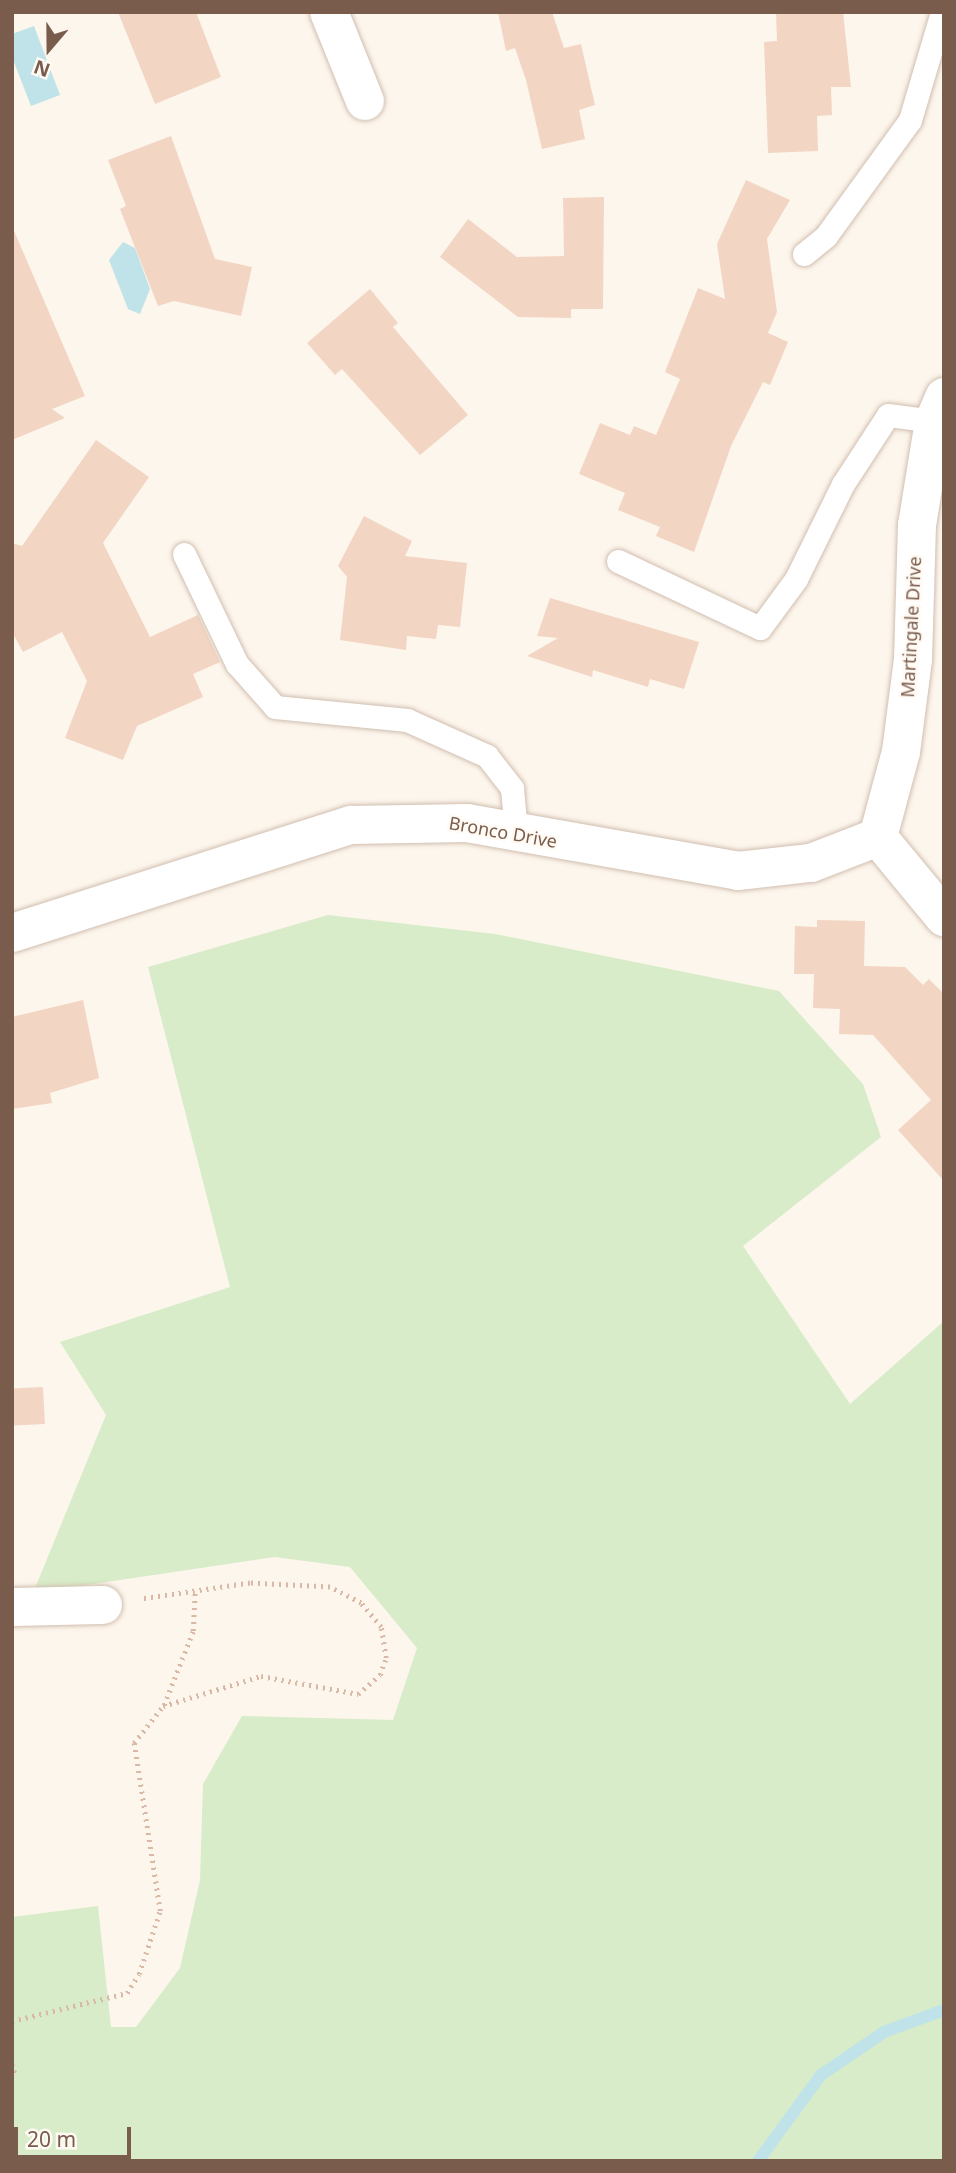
<!DOCTYPE html>
<style>
body{margin:0}
#map{position:relative;width:956px;height:2173px;overflow:hidden;background:#fdf6ec;font-family:"Noto Sans",sans-serif}
div>[style]{position:absolute}
.green>*{inset:0;background:#d8ecc9}
.water>*{inset:0;background:#bfe3e8}
.stream>*{height:12px;margin:-6px;padding:0 6px;transform-origin:6px;border-radius:6px;background:#bfe3e8}
.building>*{inset:0;background:#f3d5c3;transform-origin:0 0}
.path>*{height:4.5px;margin-top:-2.25px;transform-origin:0;background:repeating-linear-gradient(90deg,#d9b8a5 0 2px,transparent 0 7px)}
.roads{filter:drop-shadow(0 0 2px #d1beb0) drop-shadow(0 0 2px #d1beb0)}
.service>*{height:23px;margin:-11.5px;padding:0 11.5px;transform-origin:11.5px;border-radius:11.5px;background:#fff}
.minor>*{height:38px;margin:-19px;padding:0 19px;transform-origin:19px;border-radius:19px;background:#fff}
span{translate:-50% -50%;white-space:nowrap;text-align:center;line-height:1.15;-webkit-text-stroke:5px #fffaf3;paint-order:stroke}
.street-label{font-size:18px;color:#7a5c4d}
.frame{position:absolute;inset:0;border:14px solid #7a5c4d;pointer-events:none}
.north{position:absolute;left:14px;top:14px;width:70px;height:70px;-webkit-text-stroke:5px #fffaf3;paint-order:stroke;rotate:200deg;font-size:19px;font-weight:700;line-height:28px;text-align:center;color:#7a5c4d}
.north::after{content:'';display:block;margin:auto;width:24px;height:32px;background:#7a5c4d;clip-path:polygon(50% 0,100% 100%,50% 72%,0 100%)}
.scale{position:absolute;left:14px;top:2127px;width:117px;height:32px;box-sizing:border-box;border:4px solid #7a5c4d;border-top:0;padding-left:9px;font-size:21px;line-height:24px;white-space:nowrap;color:#7a5c4d;-webkit-text-stroke:5px #fffaf3;paint-order:stroke}
</style>
<div id="map">
<div class="green">
<i style="clip-path:polygon(328px 915px,495px 934px,779px 991px,863px 1084px,881px 1137px,743px 1246px,850px 1404px,944px 1321px,944px 2161px,12px 2161px,12px 1917px,98px 1906px,111px 2027px,136px 2027px,180px 1968px,200px 1880px,203px 1784px,242px 1716px,393px 1720px,417px 1648px,350px 1567px,275px 1557px,33px 1593px,106px 1415px,60px 1342px,230px 1287px,148px 967px)"></i>
</div>
<div class="water">
<i style="clip-path:polygon(34px 26px,60px 95px,31px 106px,12px 57px,12px 34px)"></i>
<i style="clip-path:polygon(123px 242px,135px 248px,150px 289px,140px 314px,128px 309px,109px 260px)"></i>
</div>
<div class="stream">
<i style="left:758px;top:2161px;width:107px;rotate:-53.8deg"></i>
<i style="left:821px;top:2075px;width:76px;rotate:-34.3deg"></i>
<i style="left:884px;top:2032px;width:64px;rotate:-20.1deg"></i>
</div>
<div class="building">
<i style="clip-path:polygon(118px 12px,196px 12px,221px 77px,155px 104px)"></i>
<i style="clip-path:polygon(498px 12px,552px 12px,564px 48px,581px 44px,595px 105px,579px 110px,585px 139px,542px 149px,526px 80px,515px 48px,506px 51px)"></i>
<i style="clip-path:polygon(776px 12px,843px 12px,851px 87px,831px 87px,832px 115px,817px 116px,818px 151px,768px 153px,764px 42px,777px 41px)"></i>
<i style="clip-path:polygon(171px 136px,215px 259px,252px 267px,241px 316px,174px 301px,158px 306px,120px 209px,126px 206px,108px 160px)"></i>
<i style="clip-path:polygon(746px 180px,790px 200px,767px 239px,777px 312px,768px 333px,788px 342px,770px 385px,763px 382px,731px 446px,694px 552px,656px 536px,660px 527px,618px 510px,625px 493px,579px 474px,600px 423px,630px 435px,634px 426px,656px 435px,680px 379px,665px 372px,698px 288px,725px 299px,717px 244px)"></i>
<i style="clip-path:polygon(604px 197px,603px 309px,571px 309px,571px 318px,518px 317px,440px 257px,468px 219px,517px 257px,564px 256px,563px 198px)"></i>
<i style="clip-path:polygon(12px 226px,85px 396px,52px 409px,65px 418px,12px 440px)"></i>
<i style="clip-path:polygon(370px 289px,398px 323px,393px 327px,468px 415px,420px 455px,342px 369px,335px 375px,307px 343px)"></i>
<i style="clip-path:polygon(96px 440px,149px 477px,103px 543px,150px 637px,198px 615px,220px 662px,193px 674px,203px 697px,137px 726px,123px 760px,65px 738px,87px 681px,62px 632px,23px 652px,12px 632px,12px 543px,22px 546px)"></i>
<i style="clip-path:polygon(364px 516px,412px 541px,405px 556px,467px 563px,460px 627px,438px 625px,436px 639px,407px 636px,406px 650px,340px 640px,347px 577px,338px 566px)"></i>
<i style="clip-path:polygon(550px 598px,699px 642px,684px 689px,650px 679px,648px 687px,593px 670px,592px 677px,527px 656px,558px 638px,537px 636px)"></i>
<i style="clip-path:polygon(817px 920px,865px 921px,864px 966px,905px 967px,923px 985px,929px 979px,944px 994px,944px 1181px,898px 1130px,931px 1100px,873px 1035px,839px 1034px,840px 1009px,813px 1008px,814px 974px,794px 974px,795px 926px,817px 927px)"></i>
<i style="clip-path:polygon(83px 1000px,99px 1078px,50px 1093px,52px 1103px,12px 1109px,12px 1017px)"></i>
<i style="left:43px;top:1387px;width:37px;height:31px;rotate:87deg"></i>
</div>
<div class="path">
<i style="left:164px;top:1705px;width:79px;rotate:-68.6deg"></i>
<i style="left:193px;top:1631px;width:40px;rotate:-87.1deg"></i>
<i style="left:12px;top:2021px;width:118px;rotate:-13.7deg"></i>
<i style="left:127px;top:1993px;width:22px;rotate:-58deg"></i>
<i style="left:139px;top:1974px;width:66px;rotate:-71.6deg"></i>
<i style="left:160px;top:1911px;width:170px;rotate:-98.8deg"></i>
<i style="left:134px;top:1743px;width:47px;rotate:-51.9deg"></i>
<i style="left:163px;top:1706px;width:102px;rotate:-17deg"></i>
<i style="left:261px;top:1676px;width:99px;rotate:10.5deg"></i>
<i style="left:358px;top:1694px;width:29px;rotate:-41deg"></i>
<i style="left:380px;top:1675px;width:18px;rotate:-71deg"></i>
<i style="left:386px;top:1658px;width:31px;rotate:-99deg"></i>
<i style="left:381px;top:1627px;width:31px;rotate:-130deg"></i>
<i style="left:361px;top:1603px;width:35px;rotate:-153deg"></i>
<i style="left:330px;top:1587px;width:80px;rotate:-177.1deg"></i>
<i style="left:250px;top:1583px;width:110px;rotate:171.6deg"></i>
<i style="left:12px;top:2064px;width:13px;rotate:72deg"></i>
</div>
<div class="roads">
<div class="service">
<i style="left:804px;top:254px;width:28px;rotate:-39deg"></i>
<i style="left:826px;top:236px;width:143px;rotate:-54.1deg"></i>
<i style="left:910px;top:120px;width:113px;rotate:-73.5deg"></i>
<i style="left:184px;top:554px;width:122px;rotate:64.3deg"></i>
<i style="left:237px;top:664px;width:57px;rotate:48.5deg"></i>
<i style="left:275px;top:707px;width:133px;rotate:5.6deg"></i>
<i style="left:407px;top:720px;width:88px;rotate:24.2deg"></i>
<i style="left:487px;top:756px;width:41px;rotate:52deg"></i>
<i style="left:512px;top:788px;width:45px;rotate:84.9deg"></i>
<i style="left:618px;top:561px;width:157px;rotate:25.3deg"></i>
<i style="left:760px;top:628px;width:61px;rotate:-53.7deg"></i>
<i style="left:796px;top:579px;width:106px;rotate:-63.7deg"></i>
<i style="left:843px;top:484px;width:82px;rotate:-56.9deg"></i>
<i style="left:888px;top:415px;width:46px;rotate:7.4deg"></i>
</div>
<div class="minor">
<i style="left:329px;top:12px;width:96px;rotate:68deg"></i>
<i style="left:878px;top:837px;width:88px;rotate:-74.9deg"></i>
<i style="left:901px;top:752px;width:93px;rotate:-82.6deg"></i>
<i style="left:913px;top:660px;width:135px;rotate:-88.3deg"></i>
<i style="left:917px;top:525px;width:105px;rotate:-80.7deg"></i>
<i style="left:934px;top:421px;width:26px;rotate:-67deg"></i>
<i style="left:878px;top:837px;width:104px;rotate:50.5deg"></i>
<i style="left:12px;top:933px;width:356px;rotate:-17.7deg"></i>
<i style="left:351px;top:825px;width:116px;rotate:-1deg"></i>
<i style="left:467px;top:823px;width:275px;rotate:10deg"></i>
<i style="left:738px;top:871px;width:73px;rotate:-6.3deg"></i>
<i style="left:811px;top:863px;width:72px;rotate:-21.2deg"></i>
<i style="left:12px;top:1607px;width:91px;rotate:-1.3deg"></i>
</div>
</div>
<div class="street-label">
<span style="left:911px;top:627px;rotate:-87deg">Martingale Drive</span>
<span style="left:503px;top:832px;rotate:10deg">Bronco Drive</span>
</div>
<div class="frame"></div>
<div class="north">N</div>
<div class="scale">20 m</div>
</div>
